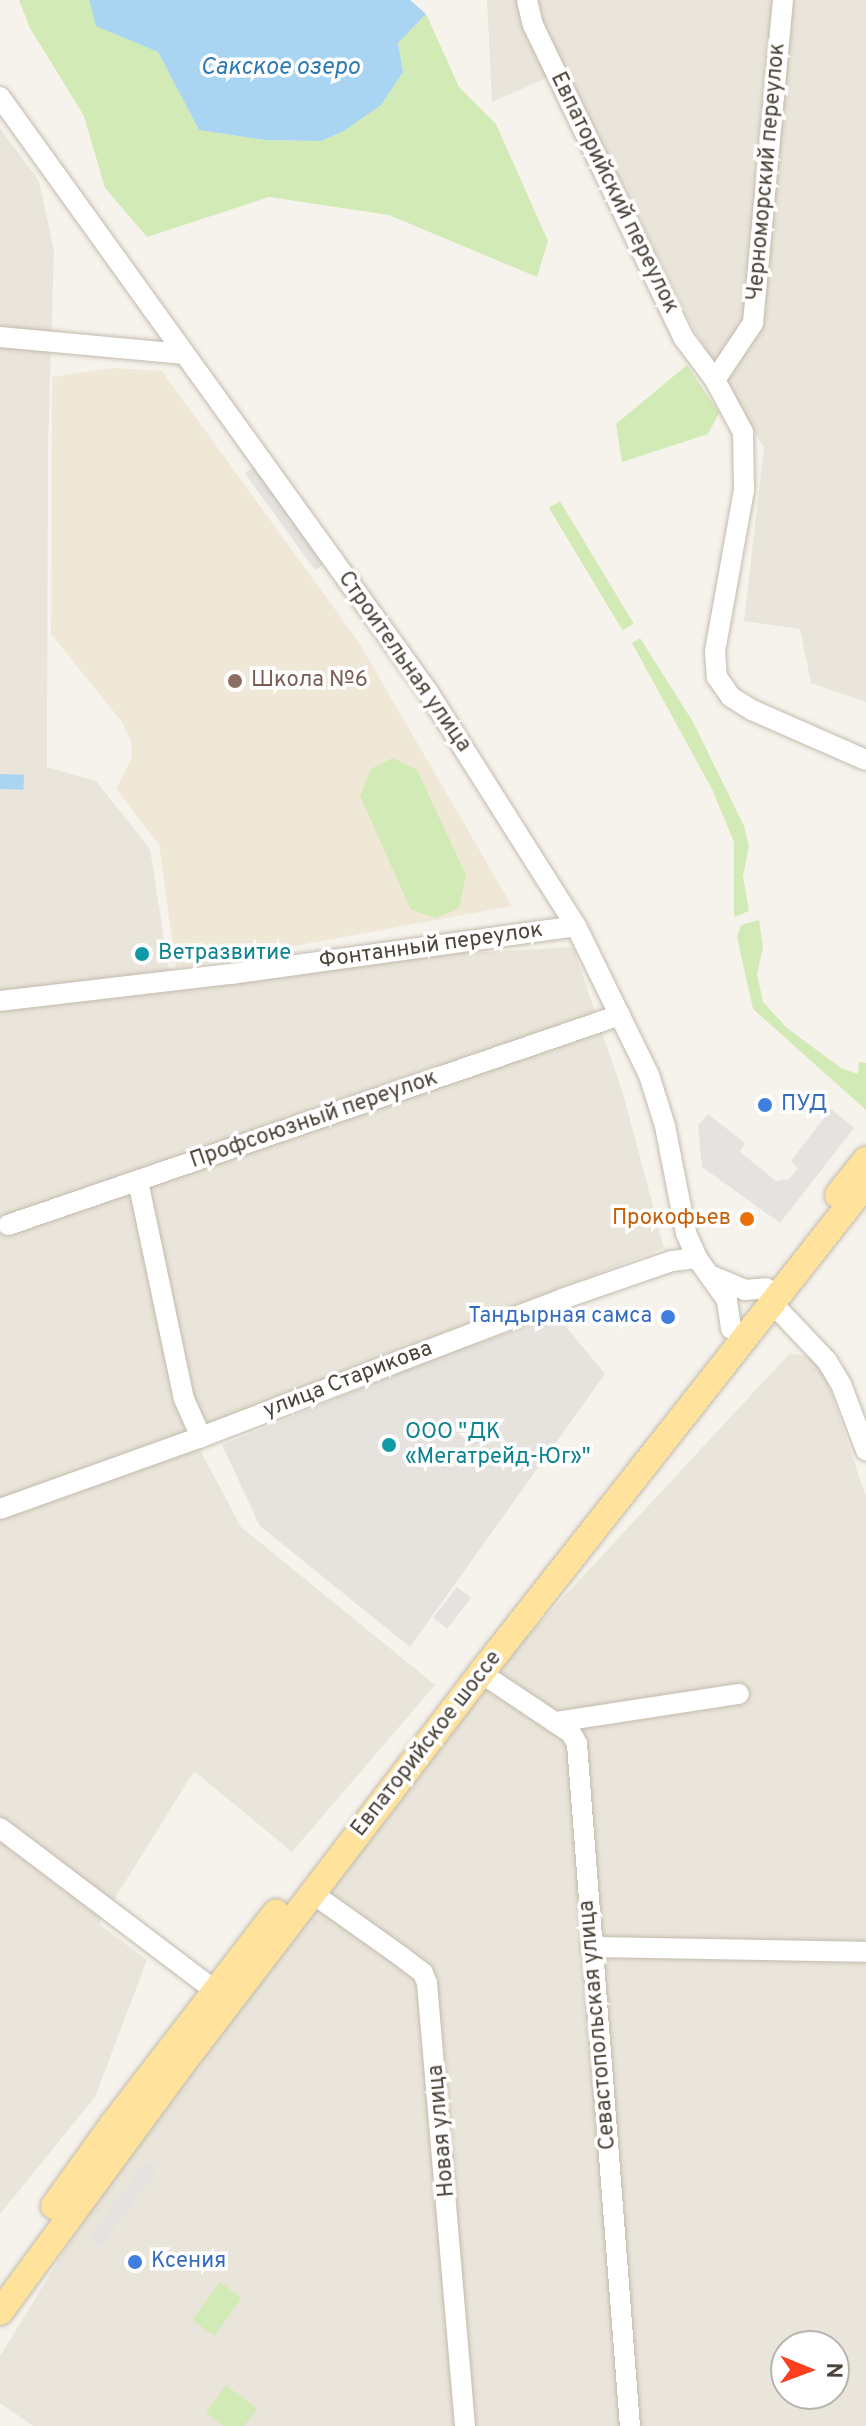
<!DOCTYPE html>
<meta charset="utf-8">
<style>
body{margin:0}
#map{position:relative;width:866px;height:2426px;overflow:hidden;background:#f6f3ec;font-family:Overpass,sans-serif}
div>[style]{position:absolute}
.residential>*{inset:0;background:#eae5da}
.industrial>*{inset:0;background:#e6e2dd}
.education>*{inset:0;background:#efe8d6}
.green>*{inset:0;background:#d2eab5;transform-origin:0 0}
.parking>*{inset:0;background:#e5e3e0;transform-origin:0 0}
.water>*{inset:0;background:#a9d4f2;transform-origin:0 0}
.roads{filter:drop-shadow(0 0 2px #c2bbae) drop-shadow(0 0 2px #c2bbae)}
.minor>*{height:20px;margin:-10px;padding:0 10px;transform-origin:10px;border-radius:10px;background:#fff}
.major>*{height:26px;margin:-13px;padding:0 13px;transform-origin:13px;border-radius:13px;background:#ffe39c}
.dots>*{width:22px;height:22px;translate:-50% -50%;box-sizing:border-box;border:4px solid #fff;border-radius:50%}
span{translate:-50% -50%;white-space:nowrap;text-align:center;line-height:1.15;-webkit-text-stroke:7px #fff;paint-order:stroke}
.street-label{font-size:22px;color:#4b4439}
.education-label{font-size:22px;color:#785e54}
.left{translate:0 -50%;text-align:left}
.culture-label{font-size:22px;color:#0d838f}
.shop-label{font-size:22px;color:#366cbe}
.right{translate:-100% -50%;text-align:right}
.food-label{font-size:22px;color:#c56008}
.water-label{font-size:24px;color:#2e7ab2;font-style:italic}
.north{position:absolute;left:770px;top:2330px;width:80px;height:80px;box-sizing:border-box;background:#fff;border:2px solid #b7b4b0;border-radius:50%;rotate:91deg;font-size:22px;font-weight:700;line-height:32px;text-align:center;color:#4b4439}
.north::after{content:'';display:block;margin:auto;width:28px;height:36px;background:#fc3f1d;clip-path:polygon(50% 0,100% 100%,50% 72%,0 100%)}
</style>
<div id="map">
<div class="residential">
<i style="clip-path:polygon(487px 0,866px 0,866px 702px,811px 683px,800px 629px,744px 621px,764px 448px,692px 326px,565px 70px,492px 102px)"></i>
<i style="clip-path:polygon(0 128px,39px 181px,54px 250px,48px 449px,47px 767px,96px 781px,150px 849px,169px 970px,573px 947px,624px 1097px,664px 1248px,190px 1431px,241px 1527px,435px 1685px,292px 1852px,194px 1771px,99px 1924px,147px 1960px,95px 2097px,0 2214px)"></i>
<i style="clip-path:polygon(evenodd,790px 1353px,820px 1359px,866px 1497px,866px 2426px,33px 2426px,0 2403px,0 2356px,150px 2111px,509px 1656px,790px 1353px,786px 2346px,834px 2346px,834px 2394px,786px 2394px,786px 2346px)"></i>
</div>
<div class="industrial">
<i style="clip-path:polygon(557px 1316px,605px 1374px,410px 1647px,260px 1526px,222px 1445px,448px 1353px)"></i>
</div>
<div class="education">
<i style="clip-path:polygon(113px 368px,162px 371px,358px 641px,512px 906px,176px 968px,159px 845px,116px 789px,132px 757px,131px 741px,122px 722px,51px 634px,52px 377px)"></i>
</div>
<div class="green">
<i style="clip-path:polygon(19px 0,89px 0,97px 26px,158px 52px,199px 130px,265px 140px,321px 141px,344px 131px,381px 105px,403px 72px,398px 43px,426px 14px,459px 87px,496px 124px,548px 241px,537px 277px,389px 215px,269px 197px,147px 237px,105px 188px,84px 116px,30px 28px)"></i>
<i style="clip-path:polygon(687px 365px,719px 413px,708px 434px,622px 462px,616px 424px)"></i>
<i style="left:560px;top:501px;width:143px;height:13px;rotate:59deg"></i>
<i style="clip-path:polygon(640px 638px,693px 722px,744px 826px,749px 846px,743px 876px,749px 911px,734px 917px,734px 842px,712px 789px,632px 643px)"></i>
<i style="clip-path:polygon(393px 758px,417px 770px,466px 875px,459px 908px,436px 918px,411px 910px,360px 796px,371px 769px)"></i>
<i style="clip-path:polygon(759px 920px,763px 947px,757px 974px,763px 1002px,787px 1028px,841px 1068px,858px 1074px,859px 1062px,866px 1063px,866px 1110px,753px 1009px,737px 937px,741px 925px)"></i>
<i style="left:220px;top:2282px;width:27px;height:47px;rotate:36deg"></i>
<i style="clip-path:polygon(226px 2385px,257px 2409px,244px 2426px,224px 2426px,206px 2412px)"></i>
</div>
<div class="parking">
<i style="left:256px;top:465px;width:120px;height:14px;rotate:54deg"></i>
<i style="clip-path:polygon(831px 1109px,854px 1128px,780px 1223px,702px 1167px,698px 1125px,708px 1114px,745px 1143px,740px 1152px,776px 1181px,789px 1179px,798px 1168px,791px 1161px)"></i>
<i style="left:457px;top:1587px;width:18px;height:39px;rotate:38deg"></i>
<i style="left:145px;top:2162px;width:14px;height:95px;rotate:36deg"></i>
</div>
<div class="water">
<i style="clip-path:polygon(89px 0,410px 0,426px 14px,398px 43px,403px 72px,381px 105px,344px 131px,321px 141px,265px 140px,199px 130px,158px 52px,96px 26px)"></i>
<i style="left:0;top:774px;width:24px;height:15px;rotate:2deg"></i>
</div>
<div class="roads">
<div class="minor">
<i style="left:527px;top:0;width:26px;rotate:77deg"></i>
<i style="left:533px;top:25px;width:346px;rotate:64.3deg"></i>
<i style="left:683px;top:337px;width:54px;rotate:53.3deg"></i>
<i style="left:715px;top:380px;width:59px;rotate:61.7deg"></i>
<i style="left:743px;top:432px;width:58px;rotate:89deg"></i>
<i style="left:744px;top:490px;width:164px;rotate:100.2deg"></i>
<i style="left:715px;top:651px;width:26px;rotate:86deg"></i>
<i style="left:717px;top:677px;width:24px;rotate:55deg"></i>
<i style="left:731px;top:697px;width:25px;rotate:32deg"></i>
<i style="left:752px;top:710px;width:124px;rotate:23.7deg"></i>
<i style="left:0;top:97px;width:733px;rotate:54.27deg"></i>
<i style="left:428px;top:692px;width:277px;rotate:57.7deg"></i>
<i style="left:576px;top:926px;width:166px;rotate:63.9deg"></i>
<i style="left:649px;top:1075px;width:53px;rotate:72.6deg"></i>
<i style="left:665px;top:1126px;width:109px;rotate:78.9deg"></i>
<i style="left:686px;top:1233px;width:27px;rotate:66deg"></i>
<i style="left:697px;top:1258px;width:52px;rotate:54.5deg"></i>
<i style="left:727px;top:1300px;width:29px;rotate:82deg"></i>
<i style="left:0;top:337px;width:183px;rotate:5.3deg"></i>
<i style="left:715px;top:380px;width:69px;rotate:-56.3deg"></i>
<i style="left:753px;top:323px;width:324px;rotate:-84.7deg"></i>
<i style="left:0;top:1001px;width:233px;rotate:-6.7deg"></i>
<i style="left:231px;top:974px;width:348px;rotate:-7.9deg"></i>
<i style="left:138px;top:1181px;width:223px;rotate:78.1deg"></i>
<i style="left:184px;top:1399px;width:42px;rotate:65.9deg"></i>
<i style="left:8px;top:1225px;width:647px;rotate:-18.94deg"></i>
<i style="left:712px;top:1276px;width:36px;rotate:23deg"></i>
<i style="left:745px;top:1290px;width:21px;rotate:-5deg"></i>
<i style="left:774px;top:1305px;width:77px;rotate:46.6deg"></i>
<i style="left:827px;top:1361px;width:27px;rotate:59deg"></i>
<i style="left:841px;top:1384px;width:71px;rotate:69.3deg"></i>
<i style="left:0;top:1509px;width:214px;rotate:-19.7deg"></i>
<i style="left:201px;top:1437px;width:386px;rotate:-20.9deg"></i>
<i style="left:562px;top:1299px;width:116px;rotate:-19.1deg"></i>
<i style="left:672px;top:1261px;width:25px;rotate:-7deg"></i>
<i style="left:481px;top:1673px;width:108px;rotate:33.7deg"></i>
<i style="left:571px;top:1733px;width:13px;rotate:61deg"></i>
<i style="left:577px;top:1744px;width:684px;rotate:85.56deg"></i>
<i style="left:555px;top:1722px;width:186px;rotate:-8.7deg"></i>
<i style="left:0;top:1828px;width:268px;rotate:37.1deg"></i>
<i style="left:312px;top:1893px;width:110px;rotate:35.4deg"></i>
<i style="left:402px;top:1957px;width:26px;rotate:37deg"></i>
<i style="left:423px;top:1973px;width:11px;rotate:68deg"></i>
<i style="left:427px;top:1983px;width:445px;rotate:85.1deg"></i>
<i style="left:591px;top:1947px;width:275px;rotate:1deg"></i>
</div>
<div class="major">
<i style="left:838px;top:1195px;width:45px;rotate:-51.3deg"></i>
<i style="left:54px;top:2206px;width:101px;rotate:-54.3deg"></i>
<i style="left:113px;top:2124px;width:267px;rotate:-52.4deg"></i>
<i style="left:0;top:2312px;width:324px;rotate:-53.7deg"></i>
<i style="left:192px;top:2051px;width:476px;rotate:-52.6deg"></i>
<i style="left:481px;top:1673px;width:622px;rotate:-51.79deg"></i>
</div>
</div>
<div class="dots">
<i style="left:235px;top:681px;background:#8d6e63"></i>
<i style="left:142px;top:954px;background:#0f9aa8"></i>
<i style="left:765px;top:1105px;background:#3f7fe0"></i>
<i style="left:747px;top:1219px;background:#e8710a"></i>
<i style="left:668px;top:1317px;background:#3f7fe0"></i>
<i style="left:389px;top:1445px;background:#0f9aa8"></i>
<i style="left:135px;top:2262px;background:#3f7fe0"></i>
</div>
<div class="street-label">
<span style="left:767px;top:172px;rotate:-85deg">Черноморский переулок</span>
<span style="left:614px;top:193px;rotate:64deg">Евпаторийский переулок</span>
<span style="left:404px;top:662px;rotate:55deg">Строительная улица</span>
<span style="left:431px;top:946px;rotate:-8deg">Фонтанный переулок</span>
<span style="left:314px;top:1120px;rotate:-19deg">Профсоюзный переулок</span>
<span style="left:348px;top:1380px;rotate:-21deg">улица Старикова</span>
<span style="left:427px;top:1744px;rotate:-52deg">Евпаторийское шоссе</span>
<span style="left:598px;top:2025px;rotate:-95deg">Севастопольская улица</span>
<span style="left:442px;top:2131px;rotate:-95deg">Новая улица</span>
</div>
<div class="education-label">
<span class="left" style="left:251px;top:681px">Школа №6</span>
</div>
<div class="culture-label">
<span class="left" style="left:158px;top:954px">Ветразвитие</span>
<span class="left" style="left:405px;top:1445px">ООО "ДК<br>«Мегатрейд-Юг»"</span>
</div>
<div class="shop-label">
<span class="left" style="left:781px;top:1105px">ПУД</span>
<span class="right" style="left:652px;top:1317px">Тандырная самса</span>
<span class="left" style="left:151px;top:2262px">Ксения</span>
</div>
<div class="food-label">
<span class="right" style="left:731px;top:1219px">Прокофьев</span>
</div>
<div class="water-label">
<span style="left:280px;top:69px">Сакское озеро</span>
</div>
<div class="north">N</div>
</div>
